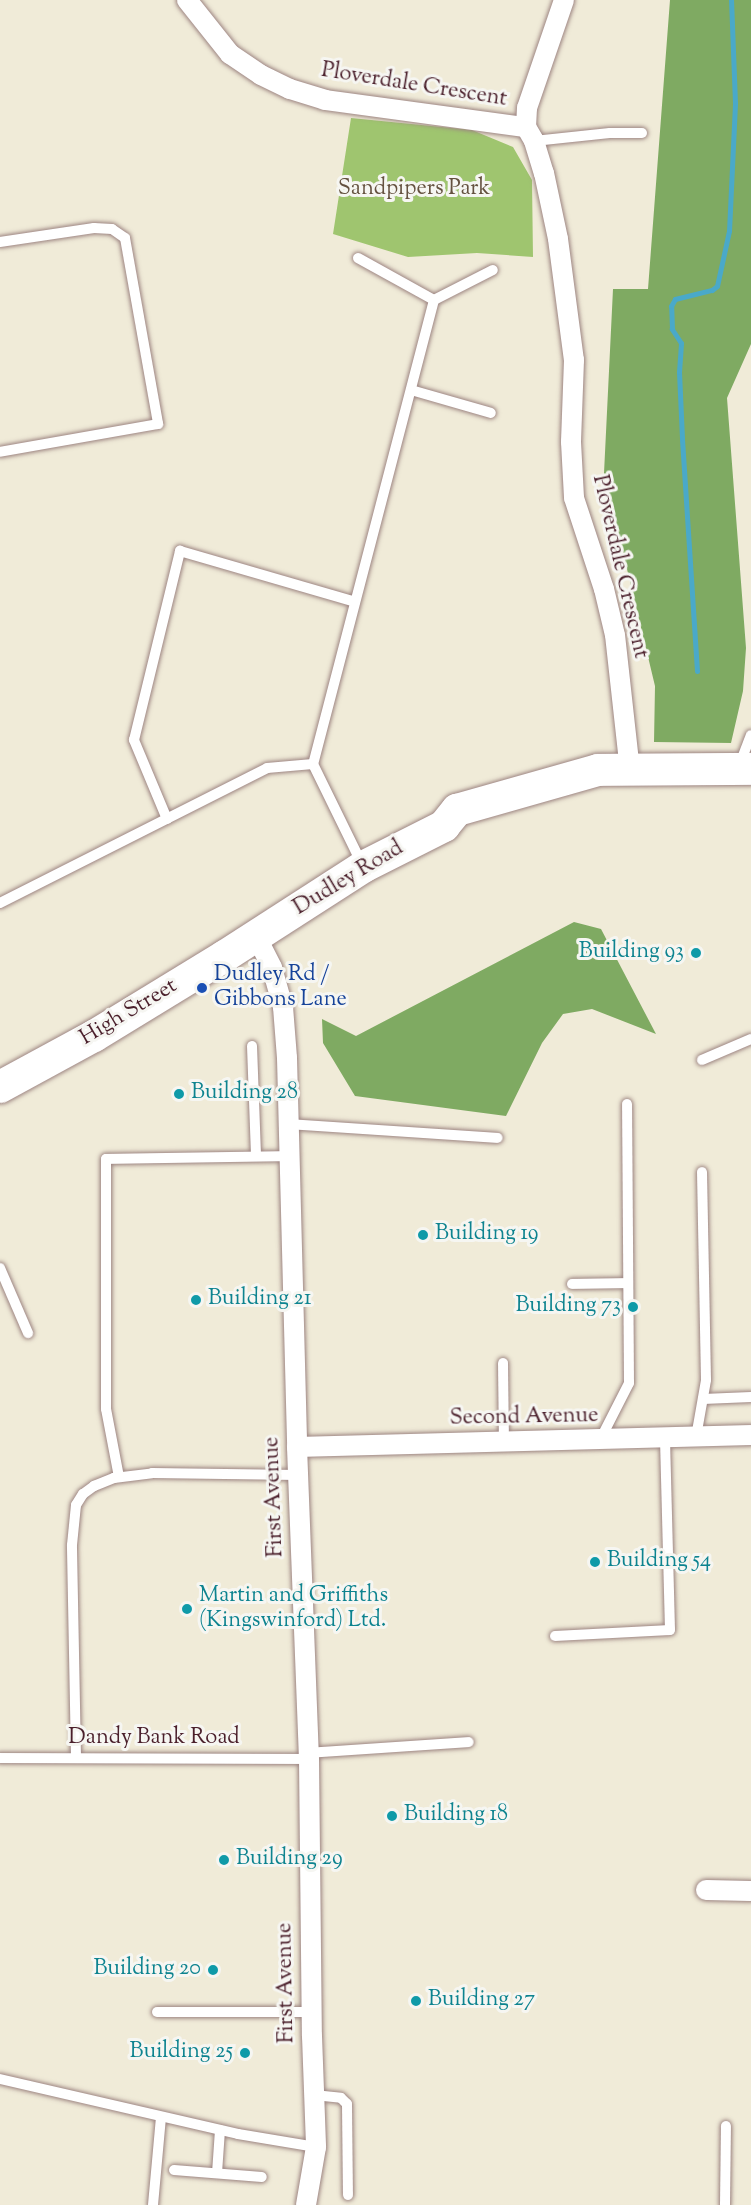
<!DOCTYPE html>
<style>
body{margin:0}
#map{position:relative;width:751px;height:2205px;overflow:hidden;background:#f0ebd8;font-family:"Sorts Mill Goudy",serif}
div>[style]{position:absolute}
.green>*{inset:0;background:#9fc56f}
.forest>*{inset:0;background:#7faa62}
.stream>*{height:5px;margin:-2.5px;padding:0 2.5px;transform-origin:2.5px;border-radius:2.5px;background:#4aa9c9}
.roads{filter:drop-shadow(0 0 2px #9d8582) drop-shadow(0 0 2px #9d8582)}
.service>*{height:10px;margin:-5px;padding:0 5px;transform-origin:5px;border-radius:5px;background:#fff}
.minor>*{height:20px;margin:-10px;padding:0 10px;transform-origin:10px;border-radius:10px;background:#fff}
.primary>*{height:32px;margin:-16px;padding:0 16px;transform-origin:16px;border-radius:16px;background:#fff}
.dots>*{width:16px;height:16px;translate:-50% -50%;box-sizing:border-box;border:3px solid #f6f6f2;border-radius:50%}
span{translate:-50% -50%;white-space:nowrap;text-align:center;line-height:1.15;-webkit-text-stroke:6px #f6f6f2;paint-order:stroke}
.street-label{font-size:22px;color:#4a1f2b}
.park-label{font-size:22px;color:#64513f}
.culture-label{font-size:22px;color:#0d838f}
.right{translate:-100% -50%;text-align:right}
.left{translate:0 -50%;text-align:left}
.transit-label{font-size:22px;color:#164399}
</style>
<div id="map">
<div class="green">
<i style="clip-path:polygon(351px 118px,472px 130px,513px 147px,532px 180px,533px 257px,477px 253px,408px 257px,333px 234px)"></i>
</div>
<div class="forest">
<i style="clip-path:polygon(670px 0,751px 0,751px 344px,727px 398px,746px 648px,743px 691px,731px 743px,654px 742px,655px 686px,604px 473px,613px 289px,648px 289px)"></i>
<i style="clip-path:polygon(574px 922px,601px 929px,656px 1034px,592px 1009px,563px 1014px,542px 1043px,506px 1116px,355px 1096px,323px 1043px,322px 1019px,356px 1036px)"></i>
</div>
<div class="stream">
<i style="left:697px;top:671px;width:233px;rotate:-93.7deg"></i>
<i style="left:682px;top:438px;width:66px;rotate:-92.6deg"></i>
<i style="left:679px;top:372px;width:29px;rotate:-86deg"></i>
<i style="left:681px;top:343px;width:17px;rotate:-123deg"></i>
<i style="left:672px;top:329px;width:23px;rotate:-92deg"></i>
<i style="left:671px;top:306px;width:8px;rotate:-60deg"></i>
<i style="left:675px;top:299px;width:38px;rotate:-14deg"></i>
<i style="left:712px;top:290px;width:6px;rotate:-39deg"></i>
<i style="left:717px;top:286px;width:56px;rotate:-77.7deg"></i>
<i style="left:729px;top:231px;width:128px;rotate:-87.3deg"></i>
<i style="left:735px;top:103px;width:103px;rotate:-92.2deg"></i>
</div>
<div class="roads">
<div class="service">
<i style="left:534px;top:141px;width:76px;rotate:-6deg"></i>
<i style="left:610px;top:133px;width:32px"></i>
<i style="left:0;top:242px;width:95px;rotate:-8.5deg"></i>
<i style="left:94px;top:228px;width:18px;rotate:3deg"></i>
<i style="left:112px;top:229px;width:16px;rotate:35deg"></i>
<i style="left:125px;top:238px;width:189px;rotate:79.9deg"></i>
<i style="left:158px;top:424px;width:160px;rotate:170deg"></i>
<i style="left:358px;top:258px;width:87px;rotate:28.9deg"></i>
<i style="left:434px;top:300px;width:480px;rotate:104.6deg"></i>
<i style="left:313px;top:764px;width:111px;rotate:63.9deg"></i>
<i style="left:434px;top:300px;width:66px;rotate:-27deg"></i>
<i style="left:411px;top:390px;width:83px;rotate:16deg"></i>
<i style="left:739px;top:766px;width:33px;rotate:-69deg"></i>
<i style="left:167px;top:819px;width:86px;rotate:-112.7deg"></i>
<i style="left:134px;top:740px;width:195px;rotate:-76.3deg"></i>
<i style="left:180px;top:551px;width:182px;rotate:16.2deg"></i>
<i style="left:0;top:903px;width:299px;rotate:-26.8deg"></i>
<i style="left:267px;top:768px;width:46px;rotate:-5deg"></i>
<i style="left:252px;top:1046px;width:110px;rotate:87.9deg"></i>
<i style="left:702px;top:1060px;width:53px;rotate:-23.2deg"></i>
<i style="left:289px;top:1124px;width:209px;rotate:3.8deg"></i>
<i style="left:0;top:1268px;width:71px;rotate:66.7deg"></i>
<i style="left:572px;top:1284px;width:55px;rotate:-1deg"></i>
<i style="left:503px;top:1363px;width:79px;rotate:89.3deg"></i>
<i style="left:703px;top:1399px;width:48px;rotate:-2.4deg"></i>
<i style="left:696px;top:1437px;width:58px;rotate:-80deg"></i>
<i style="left:706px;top:1380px;width:208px;rotate:-91.1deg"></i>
<i style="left:600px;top:1440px;width:64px;rotate:-63deg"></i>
<i style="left:629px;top:1383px;width:279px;rotate:-90.4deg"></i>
<i style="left:119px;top:1477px;width:69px;rotate:-100.8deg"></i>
<i style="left:106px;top:1409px;width:250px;rotate:-90deg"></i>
<i style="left:106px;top:1159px;width:184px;rotate:-0.9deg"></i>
<i style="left:555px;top:1636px;width:115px;rotate:-3deg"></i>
<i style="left:670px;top:1630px;width:192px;rotate:-91.5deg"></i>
<i style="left:308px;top:1753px;width:161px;rotate:-3.9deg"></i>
<i style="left:76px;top:1757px;width:212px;rotate:-91.1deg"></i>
<i style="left:72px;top:1545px;width:40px;rotate:-84.3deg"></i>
<i style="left:76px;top:1505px;width:13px;rotate:-58deg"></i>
<i style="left:83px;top:1494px;width:14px;rotate:-36deg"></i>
<i style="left:94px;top:1486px;width:22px;rotate:-22deg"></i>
<i style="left:114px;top:1478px;width:38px;rotate:-7deg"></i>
<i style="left:152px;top:1473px;width:146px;rotate:0.8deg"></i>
<i style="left:0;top:1758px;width:309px;rotate:0.2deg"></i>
<i style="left:157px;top:2012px;width:154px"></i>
<i style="left:0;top:2079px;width:244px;rotate:13deg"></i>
<i style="left:238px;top:2134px;width:79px;rotate:9.5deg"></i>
<i style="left:314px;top:2095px;width:27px;rotate:6deg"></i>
<i style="left:341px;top:2098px;width:8px;rotate:45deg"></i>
<i style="left:347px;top:2104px;width:91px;rotate:89.4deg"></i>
<i style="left:174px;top:2170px;width:88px;rotate:4.5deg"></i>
<i style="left:217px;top:2173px;width:43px;rotate:-86deg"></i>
<i style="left:153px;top:2205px;width:88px;rotate:-84.8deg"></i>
<i style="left:725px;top:2205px;width:79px;rotate:-89.3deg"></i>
</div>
<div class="minor">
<i style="left:187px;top:0;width:69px;rotate:51.5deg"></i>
<i style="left:230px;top:54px;width:37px;rotate:34deg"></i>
<i style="left:261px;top:75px;width:32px;rotate:26deg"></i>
<i style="left:290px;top:89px;width:37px;rotate:17deg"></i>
<i style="left:325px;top:100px;width:203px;rotate:7.7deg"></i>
<i style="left:564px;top:0;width:114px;rotate:108.9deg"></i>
<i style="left:527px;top:108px;width:19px;rotate:93deg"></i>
<i style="left:526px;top:127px;width:16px;rotate:60deg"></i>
<i style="left:534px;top:141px;width:34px;rotate:73deg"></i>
<i style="left:544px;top:173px;width:67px;rotate:78deg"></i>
<i style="left:558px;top:239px;width:122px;rotate:82.5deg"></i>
<i style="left:574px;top:360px;width:82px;rotate:92.1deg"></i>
<i style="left:571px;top:442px;width:56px;rotate:86.9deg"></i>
<i style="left:574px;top:498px;width:96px;rotate:71.8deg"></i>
<i style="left:604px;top:589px;width:47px;rotate:76.6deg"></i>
<i style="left:615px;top:635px;width:137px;rotate:83.7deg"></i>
<i style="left:256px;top:936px;width:36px;rotate:63deg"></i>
<i style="left:272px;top:968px;width:41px;rotate:74.2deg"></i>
<i style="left:283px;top:1007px;width:51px;rotate:85.5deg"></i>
<i style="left:287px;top:1058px;width:389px;rotate:88.5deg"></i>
<i style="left:297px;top:1447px;width:312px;rotate:87.8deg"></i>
<i style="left:309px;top:1759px;width:277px;rotate:89.4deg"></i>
<i style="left:312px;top:2036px;width:111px;rotate:87.9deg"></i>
<i style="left:316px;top:2147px;width:59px;rotate:99.8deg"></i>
<i style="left:297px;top:1447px;width:454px;rotate:-1.5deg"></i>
<i style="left:706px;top:1890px;width:45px;rotate:1.3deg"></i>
</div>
<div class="primary">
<i style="left:0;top:1087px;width:107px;rotate:-28.5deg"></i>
<i style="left:94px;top:1036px;width:153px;rotate:-31.4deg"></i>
<i style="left:225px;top:956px;width:164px;rotate:-32.8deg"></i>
<i style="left:363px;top:867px;width:91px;rotate:-26.8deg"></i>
<i style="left:444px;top:826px;width:21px;rotate:-51deg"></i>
<i style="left:457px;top:810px;width:147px;rotate:-15.8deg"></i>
<i style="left:598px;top:770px;width:153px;rotate:-0.4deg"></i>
</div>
</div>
<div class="dots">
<i style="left:696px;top:953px;background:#0f9aa8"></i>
<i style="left:202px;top:988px;background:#1a4fb4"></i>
<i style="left:179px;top:1094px;background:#0f9aa8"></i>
<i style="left:423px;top:1235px;background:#0f9aa8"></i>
<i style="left:196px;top:1300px;background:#0f9aa8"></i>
<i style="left:633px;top:1307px;background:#0f9aa8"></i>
<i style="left:595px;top:1562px;background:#0f9aa8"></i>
<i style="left:187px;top:1609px;background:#0f9aa8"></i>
<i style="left:392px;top:1816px;background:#0f9aa8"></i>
<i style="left:224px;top:1860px;background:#0f9aa8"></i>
<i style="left:213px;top:1970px;background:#0f9aa8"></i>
<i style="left:416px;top:2001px;background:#0f9aa8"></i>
<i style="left:245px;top:2053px;background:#0f9aa8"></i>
</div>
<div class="street-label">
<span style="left:414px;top:86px;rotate:9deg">Ploverdale Crescent</span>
<span style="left:619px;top:567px;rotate:77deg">Ploverdale Crescent</span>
<span style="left:349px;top:879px;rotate:-31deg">Dudley Road</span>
<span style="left:129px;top:1013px;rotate:-31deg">High Street</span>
<span style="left:524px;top:1418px;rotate:-1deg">Second Avenue</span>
<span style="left:275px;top:1497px;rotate:-92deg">First Avenue</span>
<span style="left:154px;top:1739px">Dandy Bank Road</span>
<span style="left:287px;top:1983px;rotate:-91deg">First Avenue</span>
</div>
<div class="park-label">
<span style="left:414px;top:190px">Sandpipers Park</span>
</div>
<div class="culture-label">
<span class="right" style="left:684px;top:953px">Building 93</span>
<span class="left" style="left:191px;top:1094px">Building 28</span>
<span class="left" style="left:435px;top:1235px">Building 19</span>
<span class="left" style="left:208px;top:1300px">Building 21</span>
<span class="right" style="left:621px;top:1307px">Building 73</span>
<span class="left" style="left:607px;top:1562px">Building 54</span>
<span class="left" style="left:199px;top:1609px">Martin and Griffiths<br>(Kingswinford) Ltd.</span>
<span class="left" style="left:404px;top:1816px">Building 18</span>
<span class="left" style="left:236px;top:1860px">Building 29</span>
<span class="right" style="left:201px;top:1970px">Building 20</span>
<span class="left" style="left:428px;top:2001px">Building 27</span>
<span class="right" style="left:233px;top:2053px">Building 25</span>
</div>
<div class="transit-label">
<span class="left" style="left:214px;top:988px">Dudley Rd /<br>Gibbons Lane</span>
</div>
</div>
